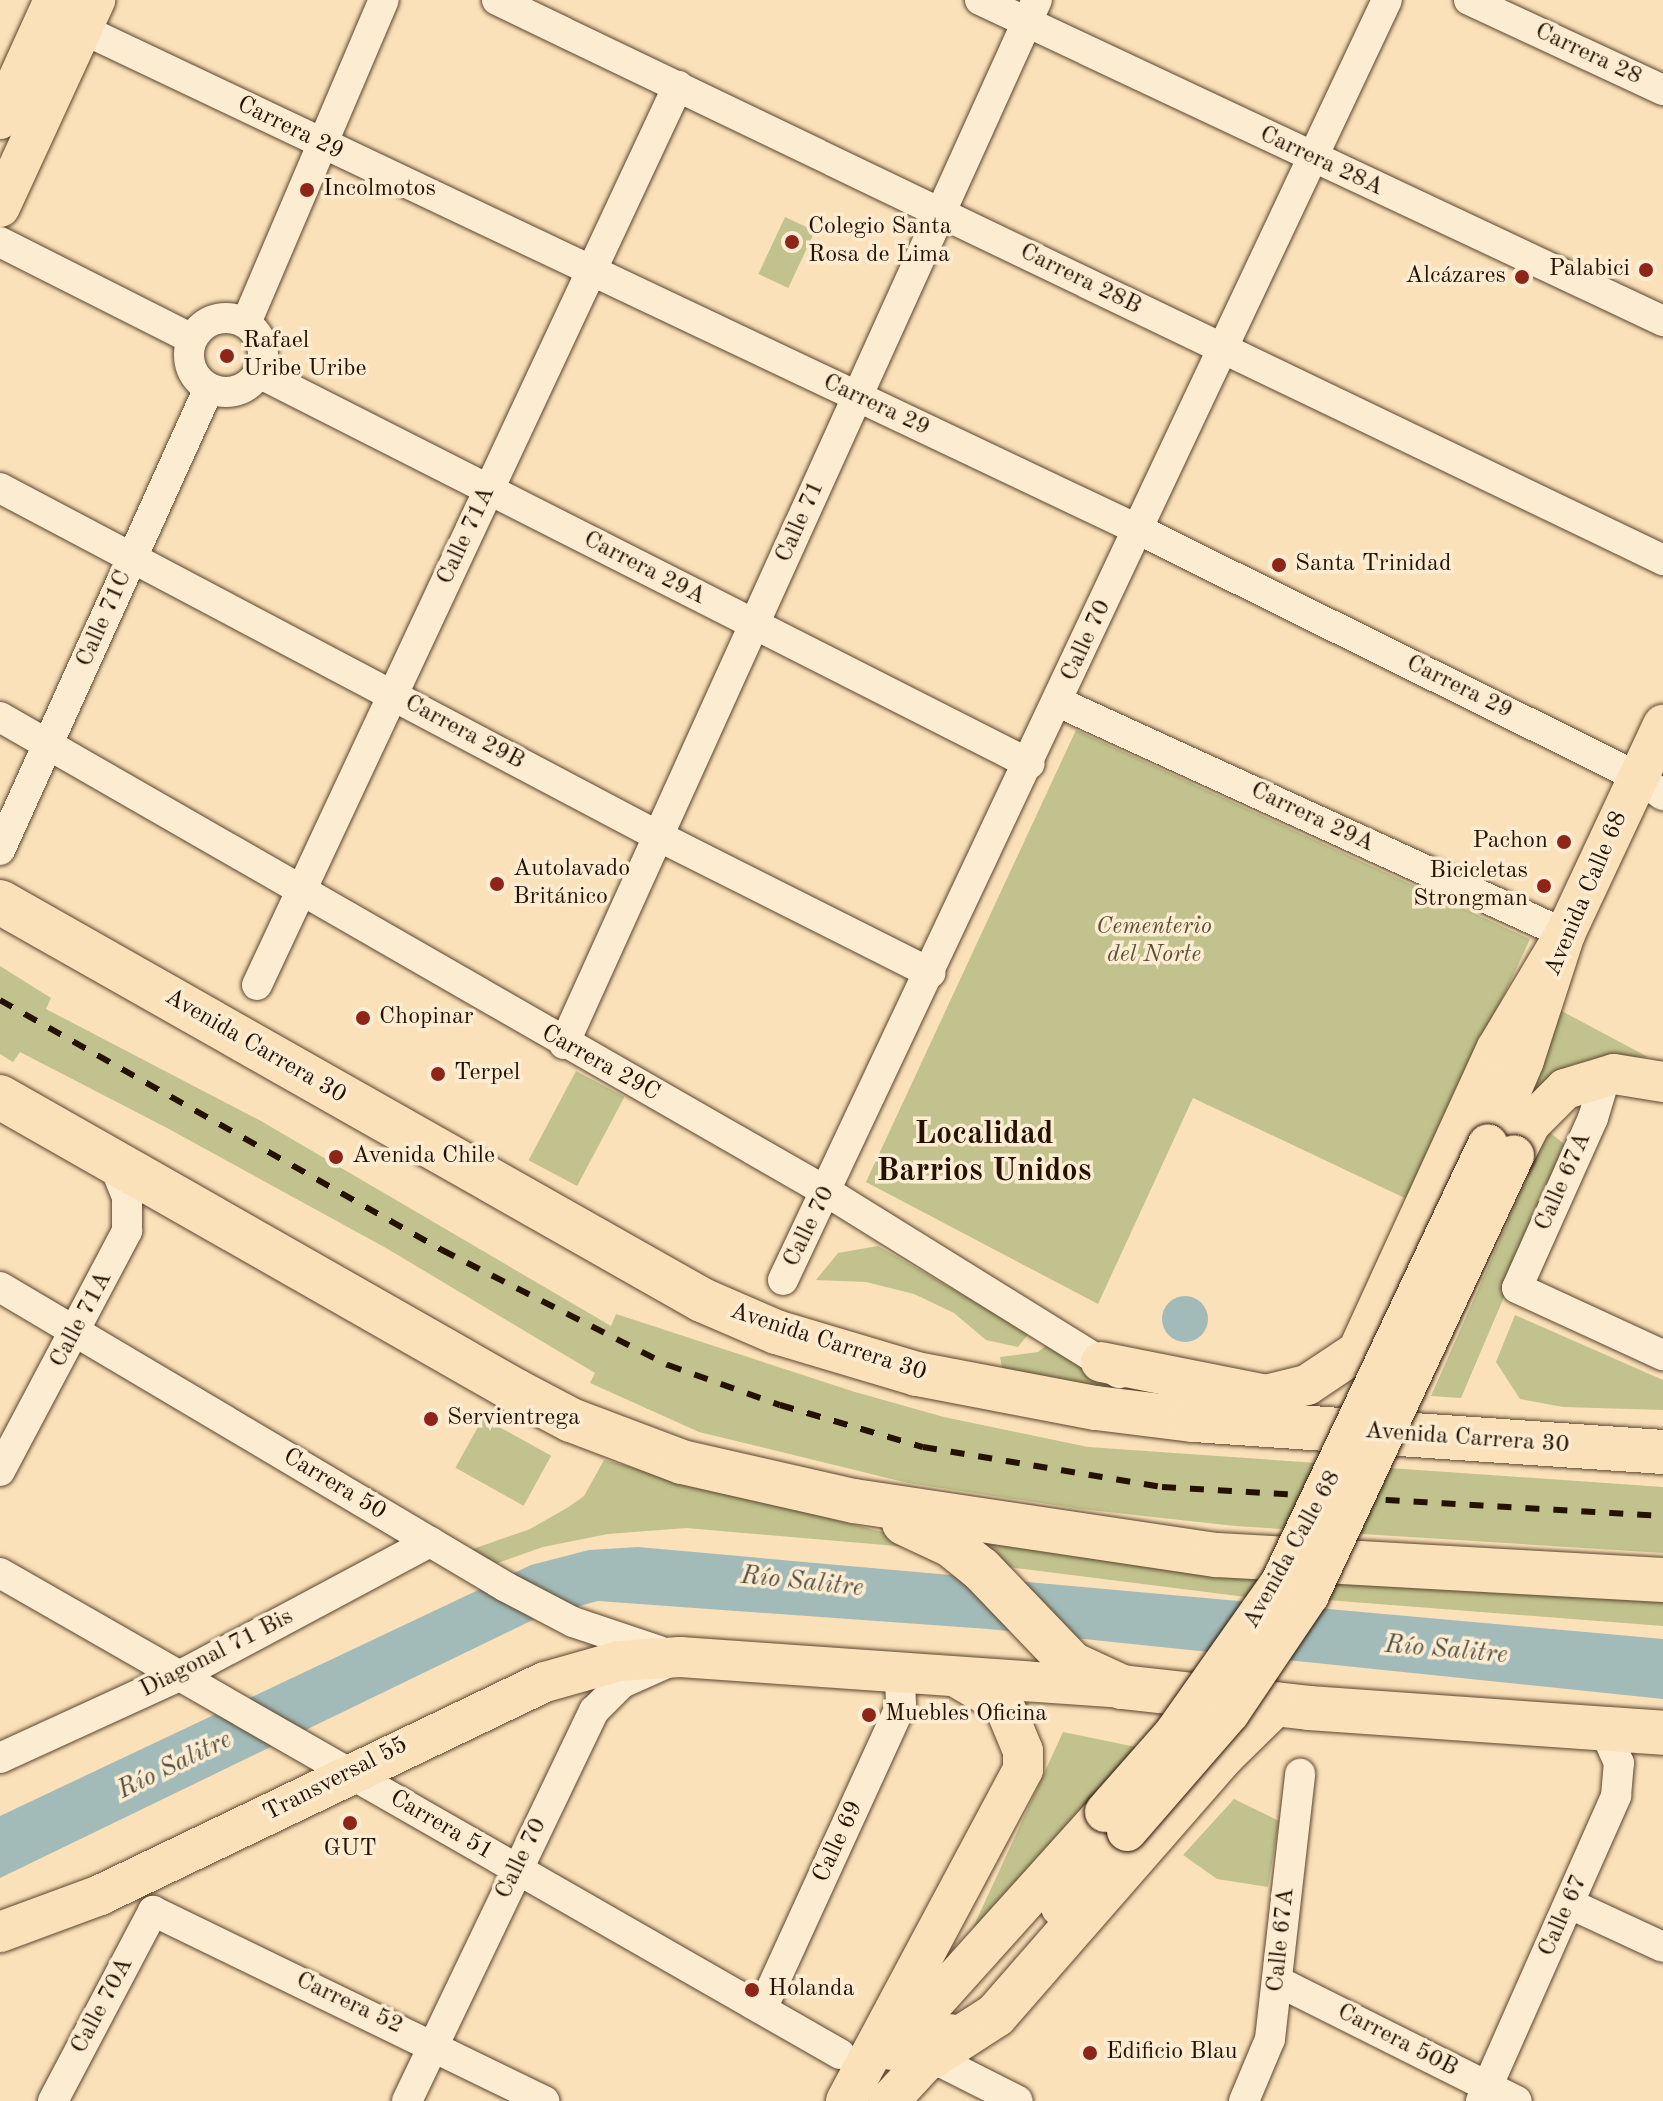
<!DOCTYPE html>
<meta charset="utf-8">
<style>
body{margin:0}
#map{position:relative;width:1663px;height:2101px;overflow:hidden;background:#fbe1b9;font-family:"Old Standard TT",serif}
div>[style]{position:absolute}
.green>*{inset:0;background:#c1c28d;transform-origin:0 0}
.water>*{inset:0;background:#a2bbb8}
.round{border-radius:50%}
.roads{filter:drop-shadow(0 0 2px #5a452e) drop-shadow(0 0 2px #5a452e)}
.minor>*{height:30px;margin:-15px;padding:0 15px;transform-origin:15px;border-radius:15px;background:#fcecd2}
.minor>.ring{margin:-15px;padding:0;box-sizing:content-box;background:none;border:30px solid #fcecd2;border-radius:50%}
.major>*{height:40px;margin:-20px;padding:0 20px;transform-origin:20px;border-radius:20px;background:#fbe1b9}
.highway>*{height:44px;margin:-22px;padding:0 22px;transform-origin:22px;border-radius:22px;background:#fbe1b9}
.rail>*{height:6px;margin-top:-3px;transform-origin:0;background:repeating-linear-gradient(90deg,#241100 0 14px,transparent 0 28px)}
.bridges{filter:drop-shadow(0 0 2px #241100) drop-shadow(0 0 2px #241100)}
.major-bridge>*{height:40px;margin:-20px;padding:0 20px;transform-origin:20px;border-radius:20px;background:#fbe1b9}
.dots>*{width:22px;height:22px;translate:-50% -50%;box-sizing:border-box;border:4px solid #fcecd2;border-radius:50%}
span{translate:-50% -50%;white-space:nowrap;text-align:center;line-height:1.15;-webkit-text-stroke:7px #fcecd2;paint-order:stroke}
.street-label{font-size:24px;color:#241100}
.poi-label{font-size:24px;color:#241100}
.left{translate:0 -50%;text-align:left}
.right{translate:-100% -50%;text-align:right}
.park-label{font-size:24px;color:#5b4f31;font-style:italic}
.water-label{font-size:26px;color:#504c40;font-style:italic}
.district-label{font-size:32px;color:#241100;font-weight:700}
</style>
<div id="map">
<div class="green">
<i style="left:785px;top:217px;width:33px;height:63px;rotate:25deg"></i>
<i style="clip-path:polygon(1076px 730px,1530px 939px,1409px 1200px,1193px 1098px,1098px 1304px,866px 1182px)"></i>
<i style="clip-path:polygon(0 966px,51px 998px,46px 1009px,261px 1121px,611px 1326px,616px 1314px,855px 1392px,944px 1417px,1088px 1447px,1663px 1487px,1663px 1553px,1235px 1526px,1080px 1509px,908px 1483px,699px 1432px,590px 1383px,595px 1373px,386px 1248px,167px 1128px,20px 1052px,13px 1062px,0 1054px)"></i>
<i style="clip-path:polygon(1556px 1008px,1648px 1057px,1605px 1057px,1574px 1064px,1546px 1080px,1522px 1109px)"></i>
<i style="left:576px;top:1071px;width:55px;height:101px;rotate:28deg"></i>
<i style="clip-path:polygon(1548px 1131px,1568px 1147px,1461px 1398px,1431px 1396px)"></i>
<i style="clip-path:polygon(878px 1246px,1029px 1333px,1018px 1347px,986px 1340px,954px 1313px,914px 1294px,866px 1282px,816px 1280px,838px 1253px)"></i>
<i style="clip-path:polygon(1515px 1315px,1663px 1380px,1663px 1410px,1563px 1407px,1520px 1399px,1496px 1362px)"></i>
<i style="clip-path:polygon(1052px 1341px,1136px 1395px,1003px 1373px,1000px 1357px,1038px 1352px)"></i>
<i style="left:483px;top:1418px;width:78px;height:57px;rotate:29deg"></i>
<i style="clip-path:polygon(604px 1460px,921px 1542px,920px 1548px,686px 1528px,608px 1534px,543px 1547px,492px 1565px,467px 1551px,530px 1529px,567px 1508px,584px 1496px)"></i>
<i style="clip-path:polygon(969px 1540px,1266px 1576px,1254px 1598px,1000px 1566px)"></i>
<i style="clip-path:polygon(1336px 1579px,1663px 1597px,1663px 1626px,1327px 1600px)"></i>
<i style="clip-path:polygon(1063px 1732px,1136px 1747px,966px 1943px)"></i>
<i style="clip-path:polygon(1234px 1799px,1279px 1821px,1268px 1887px,1217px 1879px,1183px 1855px)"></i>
</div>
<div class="water">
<i class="round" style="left:1162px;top:1296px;width:46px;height:46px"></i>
<i style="clip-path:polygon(638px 1547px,1663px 1639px,1663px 1699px,988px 1629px,598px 1601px,539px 1617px,0 1878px,0 1816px,531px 1565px,589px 1550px)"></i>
</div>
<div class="roads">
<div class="minor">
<i style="left:497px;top:0;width:1294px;rotate:25.65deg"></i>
<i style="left:980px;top:0;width:755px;rotate:25.17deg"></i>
<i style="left:1469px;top:0;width:214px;rotate:24.9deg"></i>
<i style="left:82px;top:29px;width:1170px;rotate:25.36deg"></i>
<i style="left:1139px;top:530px;width:557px;rotate:26.33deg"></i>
<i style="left:1638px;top:777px;width:31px;rotate:36deg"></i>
<i style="left:0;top:242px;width:215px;rotate:26.8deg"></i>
<i class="ring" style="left:189px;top:318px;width:44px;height:44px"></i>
<i style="left:246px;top:323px;width:351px;rotate:-66.9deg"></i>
<i style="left:259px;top:373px;width:864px;rotate:26.89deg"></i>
<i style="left:0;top:488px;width:744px;rotate:27.87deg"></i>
<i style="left:658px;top:836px;width:305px;rotate:26.7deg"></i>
<i style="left:1058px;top:702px;width:558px;rotate:24.59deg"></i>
<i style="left:0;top:717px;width:954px;rotate:29.87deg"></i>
<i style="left:827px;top:1192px;width:344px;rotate:31.8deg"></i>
<i style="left:0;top:850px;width:507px;rotate:-65.66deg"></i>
<i style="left:257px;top:985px;width:993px;rotate:-64.91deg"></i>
<i style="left:564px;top:1044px;width:1146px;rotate:-65.63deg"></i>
<i style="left:1606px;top:1075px;width:45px;rotate:106.8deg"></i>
<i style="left:1593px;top:1118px;width:186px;rotate:114.1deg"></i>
<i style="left:1517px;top:1288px;width:161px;rotate:24.7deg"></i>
<i style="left:783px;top:1280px;width:1415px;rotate:-64.74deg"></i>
<i style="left:0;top:1287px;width:588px;rotate:30.66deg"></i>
<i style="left:506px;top:1587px;width:76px;rotate:27.6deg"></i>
<i style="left:573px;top:1622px;width:91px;rotate:18.6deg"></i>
<i style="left:0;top:1471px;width:272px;rotate:-62.1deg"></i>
<i style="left:127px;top:1231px;width:34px;rotate:-90deg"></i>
<i style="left:127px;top:1197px;width:38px;rotate:-112deg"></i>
<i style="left:0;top:1573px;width:968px;rotate:29.8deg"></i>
<i style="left:0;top:1758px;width:197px;rotate:-24.6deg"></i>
<i style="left:179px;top:1676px;width:285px;rotate:-28.1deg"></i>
<i style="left:1570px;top:1904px;width:102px;rotate:24.8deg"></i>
<i style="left:1277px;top:1981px;width:268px;rotate:26.6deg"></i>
<i style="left:762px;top:2009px;width:334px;rotate:-65.4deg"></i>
<i style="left:901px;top:1705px;width:34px;rotate:-92deg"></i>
<i style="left:931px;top:2057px;width:97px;rotate:26.8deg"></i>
<i style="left:53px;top:2101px;width:215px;rotate:-62.2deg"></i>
<i style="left:153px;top:1911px;width:435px;rotate:25.9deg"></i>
<i style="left:407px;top:2101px;width:433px;rotate:-64.4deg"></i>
<i style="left:594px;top:1711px;width:40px;rotate:-45deg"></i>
<i style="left:622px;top:1683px;width:49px;rotate:-24deg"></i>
<i style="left:1244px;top:2101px;width:67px;rotate:-67.2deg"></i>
<i style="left:1270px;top:2039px;width:267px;rotate:-83.5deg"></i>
<i style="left:1481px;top:2101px;width:334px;rotate:-66.1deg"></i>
<i style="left:1616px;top:1796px;width:33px;rotate:-85deg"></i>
<i style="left:1619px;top:1763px;width:39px;rotate:-114deg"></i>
</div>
<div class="major">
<i style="left:0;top:119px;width:131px;rotate:-65.6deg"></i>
<i style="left:0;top:207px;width:228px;rotate:-65.3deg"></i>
<i style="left:1488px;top:1145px;width:92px;rotate:-67deg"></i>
<i style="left:1524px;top:1060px;width:133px;rotate:-72deg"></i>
<i style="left:1565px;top:934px;width:231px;rotate:-64.9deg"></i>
<i style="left:1514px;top:1156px;width:37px;rotate:-63deg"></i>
<i style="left:1531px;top:1123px;width:48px;rotate:-45deg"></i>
<i style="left:1565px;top:1089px;width:51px;rotate:-17deg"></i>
<i style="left:1614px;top:1074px;width:50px;rotate:9.3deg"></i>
<i style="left:1101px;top:1362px;width:168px;rotate:11.3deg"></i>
<i style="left:1266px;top:1395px;width:42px;rotate:-13.7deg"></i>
<i style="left:1307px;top:1385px;width:61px;rotate:-33.7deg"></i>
<i style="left:1358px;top:1351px;width:333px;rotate:-65.4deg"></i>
<i style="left:1497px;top:1048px;width:133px;rotate:-59.2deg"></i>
<i style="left:1061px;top:1907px;width:101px;rotate:-49deg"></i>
<i style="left:0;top:1932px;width:107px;rotate:-20.3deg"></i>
<i style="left:100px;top:1895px;width:493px;rotate:-25.6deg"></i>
<i style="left:545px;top:1682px;width:77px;rotate:-15.8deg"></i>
<i style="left:619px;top:1661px;width:61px;rotate:-3.8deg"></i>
<i style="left:680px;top:1657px;width:435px;rotate:4deg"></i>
<i style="left:891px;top:2050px;width:320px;rotate:-48deg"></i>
<i style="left:846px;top:2101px;width:376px;rotate:-61.9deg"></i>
<i style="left:1023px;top:1769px;width:18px;rotate:-90deg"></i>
<i style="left:1023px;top:1751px;width:50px;rotate:-112.4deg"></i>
<i style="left:1004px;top:1705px;width:53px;rotate:-149.6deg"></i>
<i style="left:889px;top:2101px;width:91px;rotate:-47.2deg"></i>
</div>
<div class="highway">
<i style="left:0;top:902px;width:807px;rotate:29.55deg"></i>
<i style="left:702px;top:1300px;width:81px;rotate:23.4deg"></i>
<i style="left:776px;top:1332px;width:147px;rotate:16.6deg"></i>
<i style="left:917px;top:1374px;width:182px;rotate:10.8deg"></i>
<i style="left:1096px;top:1408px;width:99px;rotate:7deg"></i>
<i style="left:1194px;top:1420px;width:470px;rotate:3.9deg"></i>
<i style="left:0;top:1097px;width:594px;rotate:29.67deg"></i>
<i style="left:516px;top:1391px;width:62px;rotate:27.8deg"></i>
<i style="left:571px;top:1420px;width:119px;rotate:20.7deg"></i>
<i style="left:682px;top:1462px;width:176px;rotate:12.8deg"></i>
<i style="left:854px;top:1501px;width:367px;rotate:8.5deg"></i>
<i style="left:1217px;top:1555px;width:447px;rotate:3.2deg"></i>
<i style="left:904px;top:1523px;width:52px;rotate:25.1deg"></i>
<i style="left:951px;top:1545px;width:38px;rotate:39deg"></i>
<i style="left:981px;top:1569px;width:132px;rotate:46.2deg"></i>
<i style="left:1072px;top:1664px;width:55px;rotate:24.7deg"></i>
<i style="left:1122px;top:1687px;width:188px;rotate:6.4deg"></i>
<i style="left:1309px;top:1708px;width:355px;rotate:4deg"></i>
<i style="left:931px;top:2057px;width:77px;rotate:-32.9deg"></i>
<i style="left:996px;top:2015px;width:344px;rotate:-48.9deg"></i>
<i style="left:1222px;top:1756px;width:74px;rotate:-44.5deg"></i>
</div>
</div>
<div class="rail">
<i style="left:0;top:1000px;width:508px;rotate:29.49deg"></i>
<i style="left:442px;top:1250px;width:254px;rotate:27deg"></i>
<i style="left:668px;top:1365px;width:119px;rotate:19.7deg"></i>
<i style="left:780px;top:1405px;width:149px;rotate:16.4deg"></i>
<i style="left:923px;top:1447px;width:242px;rotate:9.5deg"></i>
<i style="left:1162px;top:1487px;width:502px;rotate:3.31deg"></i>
</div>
<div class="bridges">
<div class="major-bridge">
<i style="left:1105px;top:1812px;width:103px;rotate:-48.6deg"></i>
<i style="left:1173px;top:1735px;width:187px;rotate:-54.8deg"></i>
<i style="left:1281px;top:1582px;width:484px;rotate:-64.7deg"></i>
<i style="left:1127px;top:1831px;width:157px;rotate:-49.1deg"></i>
<i style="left:1230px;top:1712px;width:141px;rotate:-56deg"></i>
<i style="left:1309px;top:1595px;width:485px;rotate:-65deg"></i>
</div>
</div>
<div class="dots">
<i style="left:307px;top:190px;background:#8f2418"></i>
<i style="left:792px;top:242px;background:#8f2418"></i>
<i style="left:1646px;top:270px;background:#8f2418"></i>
<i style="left:1522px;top:277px;background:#8f2418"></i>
<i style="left:227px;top:356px;background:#8f2418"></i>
<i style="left:1279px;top:565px;background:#8f2418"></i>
<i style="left:1564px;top:842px;background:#8f2418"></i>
<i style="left:497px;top:884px;background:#8f2418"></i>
<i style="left:1544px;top:886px;background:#8f2418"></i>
<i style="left:363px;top:1018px;background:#8f2418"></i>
<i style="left:438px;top:1074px;background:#8f2418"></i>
<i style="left:336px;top:1157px;background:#8f2418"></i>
<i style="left:431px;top:1419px;background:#8f2418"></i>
<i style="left:869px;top:1715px;background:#8f2418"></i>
<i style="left:350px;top:1823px;background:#8f2418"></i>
<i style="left:752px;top:1990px;background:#8f2418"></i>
<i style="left:1090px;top:2053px;background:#8f2418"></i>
</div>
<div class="street-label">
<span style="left:1588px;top:55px;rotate:25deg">Carrera 28</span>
<span style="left:290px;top:129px;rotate:26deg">Carrera 29</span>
<span style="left:1321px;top:162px;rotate:25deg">Carrera 28A</span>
<span style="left:1080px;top:280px;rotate:26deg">Carrera 28B</span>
<span style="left:876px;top:406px;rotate:25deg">Carrera 29</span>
<span style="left:801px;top:522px;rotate:-66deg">Calle 71</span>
<span style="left:467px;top:536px;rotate:-65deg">Calle 71A</span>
<span style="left:644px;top:569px;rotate:27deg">Carrera 29A</span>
<span style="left:105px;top:619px;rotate:-66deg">Calle 71C</span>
<span style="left:1087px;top:641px;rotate:-65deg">Calle 70</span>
<span style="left:1459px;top:688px;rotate:26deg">Carrera 29</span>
<span style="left:464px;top:733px;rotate:28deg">Carrera 29B</span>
<span style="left:1312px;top:818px;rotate:25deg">Carrera 29A</span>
<span style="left:1587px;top:894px;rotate:-67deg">Avenida Calle 68</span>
<span style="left:255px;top:1047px;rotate:30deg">Avenida Carrera 30</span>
<span style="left:600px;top:1064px;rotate:29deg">Carrera 29C</span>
<span style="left:1564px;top:1182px;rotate:-66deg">Calle 67A</span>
<span style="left:810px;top:1227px;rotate:-64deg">Calle 70</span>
<span style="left:82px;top:1320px;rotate:-62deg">Calle 71A</span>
<span style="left:828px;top:1343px;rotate:18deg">Avenida Carrera 30</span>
<span style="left:1467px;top:1439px;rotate:4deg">Avenida Carrera 30</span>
<span style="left:334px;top:1485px;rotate:31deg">Carrera 50</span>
<span style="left:1293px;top:1550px;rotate:-61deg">Avenida Calle 68</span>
<span style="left:217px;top:1654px;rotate:-27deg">Diagonal 71 Bis</span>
<span style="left:336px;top:1780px;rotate:-27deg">Transversal 55</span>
<span style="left:441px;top:1826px;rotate:30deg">Carrera 51</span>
<span style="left:839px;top:1842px;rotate:-65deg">Calle 69</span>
<span style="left:522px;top:1859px;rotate:-64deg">Calle 70</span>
<span style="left:1564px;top:1916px;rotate:-66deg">Calle 67</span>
<span style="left:1282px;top:1940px;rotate:-84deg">Calle 67A</span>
<span style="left:349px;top:2004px;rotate:25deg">Carrera 52</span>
<span style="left:103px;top:2006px;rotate:-62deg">Calle 70A</span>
<span style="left:1397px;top:2041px;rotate:27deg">Carrera 50B</span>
</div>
<div class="poi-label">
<span class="left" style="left:323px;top:190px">Incolmotos</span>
<span class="left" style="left:808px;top:242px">Colegio Santa<br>Rosa de Lima</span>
<span class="right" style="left:1630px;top:270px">Palabici</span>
<span class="right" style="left:1506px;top:277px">Alcázares</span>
<span class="left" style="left:243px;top:356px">Rafael<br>Uribe Uribe</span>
<span class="left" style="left:1295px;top:565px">Santa Trinidad</span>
<span class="right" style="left:1548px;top:842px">Pachon</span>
<span class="left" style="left:513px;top:884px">Autolavado<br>Británico</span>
<span class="right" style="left:1528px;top:886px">Bicicletas<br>Strongman</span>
<span class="left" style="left:379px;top:1018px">Chopinar</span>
<span class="left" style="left:454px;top:1074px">Terpel</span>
<span class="left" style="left:352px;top:1157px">Avenida Chile</span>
<span class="left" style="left:447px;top:1419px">Servientrega</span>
<span class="left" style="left:885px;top:1715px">Muebles Oficina</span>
<span style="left:350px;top:1850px">GUT</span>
<span class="left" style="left:768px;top:1990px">Holanda</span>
<span class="left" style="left:1106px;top:2053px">Edificio Blau</span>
</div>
<div class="park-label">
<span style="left:1154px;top:942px">Cementerio<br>del Norte</span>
</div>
<div class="water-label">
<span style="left:802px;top:1583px;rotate:6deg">Río Salitre</span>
<span style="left:1446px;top:1651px;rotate:5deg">Río Salitre</span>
<span style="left:175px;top:1766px;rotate:-26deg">Río Salitre</span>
</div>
<div class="district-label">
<span style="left:984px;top:1154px">Localidad<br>Barrios Unidos</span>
</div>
</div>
